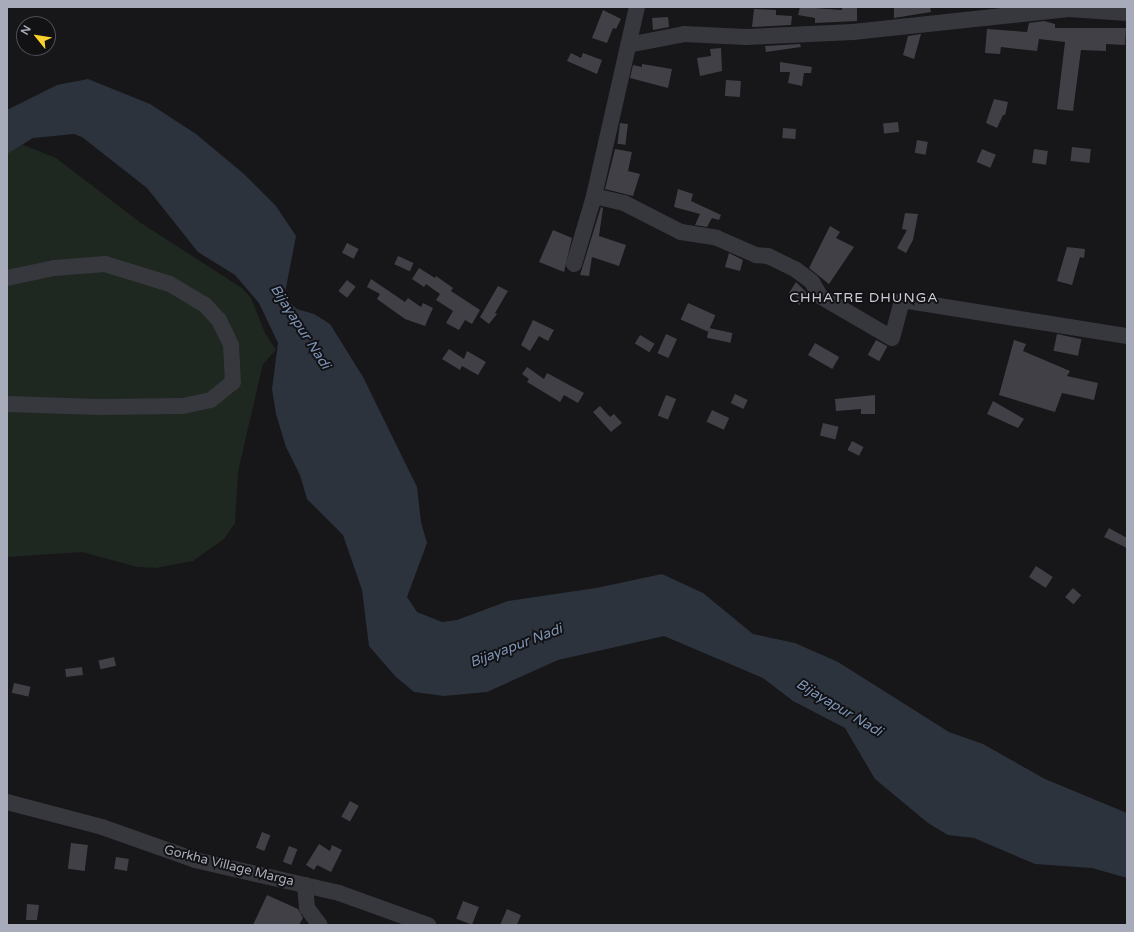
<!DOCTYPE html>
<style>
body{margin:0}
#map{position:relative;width:1134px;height:932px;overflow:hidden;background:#171619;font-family:"Varela Round",sans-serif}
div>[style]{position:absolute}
.green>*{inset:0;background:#1e2720}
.water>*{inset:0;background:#2c333d}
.building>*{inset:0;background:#414046;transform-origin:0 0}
.minor>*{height:16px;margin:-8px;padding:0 8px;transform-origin:8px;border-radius:8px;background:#37373e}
span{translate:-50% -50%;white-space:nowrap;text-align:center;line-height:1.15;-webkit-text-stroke:4px #121114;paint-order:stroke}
.street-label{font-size:13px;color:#a8abb9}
.neighbourhood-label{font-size:14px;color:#c9cbd5;letter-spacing:1px}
.water-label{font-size:14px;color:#7d94b6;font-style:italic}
.frame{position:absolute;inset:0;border:8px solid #a8abb9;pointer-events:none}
.north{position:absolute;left:16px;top:16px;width:40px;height:40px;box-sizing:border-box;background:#121114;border:1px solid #4e4f56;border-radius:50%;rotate:300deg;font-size:11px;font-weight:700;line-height:16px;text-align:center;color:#a8abb9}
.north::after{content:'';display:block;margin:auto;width:14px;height:18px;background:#fad12d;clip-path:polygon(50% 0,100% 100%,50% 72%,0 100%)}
</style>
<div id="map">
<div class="green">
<i style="clip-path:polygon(7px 127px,21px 144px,56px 158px,141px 223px,242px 288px,251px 298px,265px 333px,276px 350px,263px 364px,249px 424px,238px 472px,235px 523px,224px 539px,193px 561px,156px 568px,137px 567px,82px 552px,7px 557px)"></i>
</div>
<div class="water">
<i style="clip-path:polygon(88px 79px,150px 104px,196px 134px,244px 174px,276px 206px,296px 236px,284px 298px,297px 309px,314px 314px,330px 324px,363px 377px,417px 487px,421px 522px,427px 543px,407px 597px,417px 612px,442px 622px,457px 620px,508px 601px,596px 588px,662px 574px,703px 593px,753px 634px,795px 643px,838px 662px,949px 732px,983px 744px,1045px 779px,1127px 813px,1127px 878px,1092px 868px,1035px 864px,974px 838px,948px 835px,928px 823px,875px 779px,845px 728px,793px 701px,763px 678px,664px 636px,558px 660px,487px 692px,444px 696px,414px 692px,395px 676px,369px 646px,362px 590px,343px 535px,307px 499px,300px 475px,286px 447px,276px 414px,272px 389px,278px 343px,259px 303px,235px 275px,198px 252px,147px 188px,82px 137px,74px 134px,33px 138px,7px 154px,7px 110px,57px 85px)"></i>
</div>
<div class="building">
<i style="clip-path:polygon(800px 7px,842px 10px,842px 7px,857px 7px,857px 21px,815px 23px,815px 18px,798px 15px)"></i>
<i style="clip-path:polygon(894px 7px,930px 7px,931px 12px,894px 18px)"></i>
<i style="clip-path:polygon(754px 9px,776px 10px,776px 15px,792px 16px,791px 25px,752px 27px)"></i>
<i style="clip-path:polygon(603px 10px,621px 19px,616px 29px,613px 28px,607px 43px,592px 38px)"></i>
<i style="clip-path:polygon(668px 17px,669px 27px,653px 30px,652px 18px)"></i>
<i style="clip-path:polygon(1044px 21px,1055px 24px,1055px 28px,1126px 28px,1125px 45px,1106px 44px,1106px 51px,1081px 50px,1073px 111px,1057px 109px,1065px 42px,1039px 39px,1037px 51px,1001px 47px,1000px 54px,985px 53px,987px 29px,1027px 32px,1029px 23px)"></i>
<i style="clip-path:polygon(921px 34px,914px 59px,903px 55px,908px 36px)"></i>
<i style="clip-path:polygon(800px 44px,801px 47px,766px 52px,765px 46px)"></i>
<i style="clip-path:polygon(721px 48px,722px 71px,700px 76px,697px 58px,711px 56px,710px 49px)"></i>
<i style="clip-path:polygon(571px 53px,581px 58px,583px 53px,602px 60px,597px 74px,567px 61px)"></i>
<i style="clip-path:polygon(780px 62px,812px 67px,811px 73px,804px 73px,802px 86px,788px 83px,790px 72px,780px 72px)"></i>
<i style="clip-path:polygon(642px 64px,672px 69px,668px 88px,630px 78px,633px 65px,642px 67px)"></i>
<i style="left:726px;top:80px;width:15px;height:16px;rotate:4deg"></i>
<i style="clip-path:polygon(994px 99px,1008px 102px,1005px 115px,1003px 115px,997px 128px,986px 123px)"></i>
<i style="left:898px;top:122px;width:10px;height:15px;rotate:84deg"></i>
<i style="left:620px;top:123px;width:8px;height:21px;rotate:7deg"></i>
<i style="left:783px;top:128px;width:13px;height:10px;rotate:4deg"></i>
<i style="left:917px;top:140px;width:11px;height:13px;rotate:10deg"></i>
<i style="left:1072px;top:147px;width:19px;height:14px;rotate:6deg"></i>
<i style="clip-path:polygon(615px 149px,632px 152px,628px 171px,640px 174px,633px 196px,605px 189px)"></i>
<i style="left:982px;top:149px;width:15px;height:14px;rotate:23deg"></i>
<i style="left:1034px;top:149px;width:14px;height:14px;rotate:8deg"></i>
<i style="clip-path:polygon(678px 189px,693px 194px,691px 201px,721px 215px,719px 220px,712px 218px,707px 227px,695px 225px,700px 214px,674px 207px)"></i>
<i style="clip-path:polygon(601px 207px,603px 208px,599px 236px,626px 245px,619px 266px,592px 257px,589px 276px,580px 275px)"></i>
<i style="clip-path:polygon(905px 213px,918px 214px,913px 240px,906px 253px,897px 248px,907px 230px,902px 229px)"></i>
<i style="clip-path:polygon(830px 226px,840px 232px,836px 238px,854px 247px,829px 284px,809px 268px)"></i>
<i style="clip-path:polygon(553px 230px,572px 238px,564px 272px,539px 262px)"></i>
<i style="left:347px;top:243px;width:13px;height:11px;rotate:27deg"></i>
<i style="clip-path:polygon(1067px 247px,1085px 249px,1084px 258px,1080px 257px,1072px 285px,1057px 281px)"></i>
<i style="clip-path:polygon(729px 253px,743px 260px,740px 271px,725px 267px)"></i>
<i style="left:398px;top:256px;width:17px;height:9px;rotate:24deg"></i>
<i style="clip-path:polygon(419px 268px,435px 278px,436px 276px,453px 288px,451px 291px,480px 310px,472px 324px,465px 320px,459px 330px,446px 323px,453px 311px,436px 300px,440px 294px,426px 284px,424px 287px,412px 279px)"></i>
<i style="clip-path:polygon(371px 279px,405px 302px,408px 298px,421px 307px,423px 303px,433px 308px,425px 326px,405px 319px,377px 299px,380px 294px,367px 287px)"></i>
<i style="left:347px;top:280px;width:11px;height:14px;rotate:38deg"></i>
<i style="clip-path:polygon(796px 282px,807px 293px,800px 305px,796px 303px,798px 298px,789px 293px)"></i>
<i style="clip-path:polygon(498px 286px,508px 291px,495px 313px,497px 314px,489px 324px,480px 317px)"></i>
<i style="left:688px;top:303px;width:30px;height:18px;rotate:24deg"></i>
<i style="clip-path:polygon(533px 320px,554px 330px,548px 341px,539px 336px,530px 351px,521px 345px)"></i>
<i style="left:709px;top:328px;width:24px;height:10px;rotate:12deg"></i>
<i style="left:666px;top:334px;width:12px;height:21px;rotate:24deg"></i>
<i style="left:1057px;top:334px;width:25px;height:17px;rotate:12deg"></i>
<i style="left:640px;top:335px;width:17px;height:10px;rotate:31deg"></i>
<i style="left:876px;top:340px;width:13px;height:17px;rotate:29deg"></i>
<i style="clip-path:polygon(1014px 340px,1026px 344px,1023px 351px,1070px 371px,1067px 376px,1098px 383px,1094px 400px,1062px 393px,1055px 412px,999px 395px)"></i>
<i style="left:815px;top:343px;width:28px;height:14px;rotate:30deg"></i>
<i style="clip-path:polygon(449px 349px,464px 359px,467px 351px,486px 362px,478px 375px,462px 366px,460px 370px,442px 359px)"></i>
<i style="clip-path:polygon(527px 367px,544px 379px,547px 373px,584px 393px,578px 403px,564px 395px,560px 402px,527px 382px,529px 379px,522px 374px)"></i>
<i style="left:735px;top:394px;width:14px;height:10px;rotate:25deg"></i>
<i style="left:666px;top:395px;width:11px;height:22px;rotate:22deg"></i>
<i style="clip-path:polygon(875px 395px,875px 414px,861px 414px,861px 409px,836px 411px,835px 399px)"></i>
<i style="clip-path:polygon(993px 401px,1024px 419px,1018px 428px,987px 414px)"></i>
<i style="clip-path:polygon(600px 406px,610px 417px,614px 414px,622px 423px,611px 432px,593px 412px)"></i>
<i style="left:712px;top:410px;width:19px;height:13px;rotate:25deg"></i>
<i style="left:823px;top:423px;width:16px;height:13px;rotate:14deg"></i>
<i style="left:852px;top:441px;width:13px;height:10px;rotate:27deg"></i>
<i style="clip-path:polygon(1109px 528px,1127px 538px,1127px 548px,1104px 537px)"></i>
<i style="left:1036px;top:566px;width:20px;height:13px;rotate:33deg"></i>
<i style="left:1073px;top:588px;width:11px;height:12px;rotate:41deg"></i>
<i style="left:114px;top:657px;width:9px;height:16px;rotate:77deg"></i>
<i style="left:82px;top:667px;width:8px;height:17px;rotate:83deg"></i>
<i style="left:14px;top:683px;width:17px;height:10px;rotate:13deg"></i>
<i style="left:350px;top:801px;width:10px;height:18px;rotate:29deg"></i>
<i style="left:262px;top:832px;width:9px;height:17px;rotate:21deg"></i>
<i style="left:71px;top:843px;width:17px;height:26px;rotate:7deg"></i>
<i style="clip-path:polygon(319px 844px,330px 851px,332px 845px,342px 850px,331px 872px,317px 865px,314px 870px,306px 865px)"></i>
<i style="left:289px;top:846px;width:9px;height:17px;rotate:21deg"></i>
<i style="left:116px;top:857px;width:13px;height:12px;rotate:9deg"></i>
<i style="clip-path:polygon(267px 895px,298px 909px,303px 918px,299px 925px,253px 925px)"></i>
<i style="left:463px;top:901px;width:17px;height:19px;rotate:21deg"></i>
<i style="clip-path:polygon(27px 904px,39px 905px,37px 920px,26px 920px)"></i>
<i style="clip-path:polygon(507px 909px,521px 915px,517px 925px,500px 925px)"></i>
</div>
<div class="minor">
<i style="left:628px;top:45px;width:57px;rotate:-11.1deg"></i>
<i style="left:684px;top:34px;width:62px;rotate:2.8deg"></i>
<i style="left:746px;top:37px;width:107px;rotate:-2.7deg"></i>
<i style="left:853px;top:32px;width:217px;rotate:-6.1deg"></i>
<i style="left:1069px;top:9px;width:58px;rotate:3.9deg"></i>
<i style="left:594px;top:196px;width:31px;rotate:13deg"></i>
<i style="left:624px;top:203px;width:64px;rotate:27deg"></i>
<i style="left:681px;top:232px;width:36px;rotate:9deg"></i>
<i style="left:717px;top:238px;width:43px;rotate:23.6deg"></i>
<i style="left:756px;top:255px;width:12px;rotate:5deg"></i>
<i style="left:768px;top:256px;width:30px;rotate:26deg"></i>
<i style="left:795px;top:269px;width:21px;rotate:37deg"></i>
<i style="left:812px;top:282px;width:16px;rotate:60deg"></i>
<i style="left:820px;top:296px;width:83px;rotate:30.3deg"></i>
<i style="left:892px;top:338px;width:39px;rotate:-75deg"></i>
<i style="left:902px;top:300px;width:228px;rotate:9.1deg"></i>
<i style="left:574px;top:264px;width:71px;rotate:-73.6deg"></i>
<i style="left:594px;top:196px;width:194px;rotate:-77.2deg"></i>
<i style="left:7px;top:278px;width:48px;rotate:-12deg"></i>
<i style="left:54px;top:268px;width:51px;rotate:-4.5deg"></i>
<i style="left:105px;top:264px;width:68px;rotate:17.1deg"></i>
<i style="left:170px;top:284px;width:41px;rotate:31deg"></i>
<i style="left:205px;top:305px;width:21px;rotate:47deg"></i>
<i style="left:219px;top:320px;width:28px;rotate:64deg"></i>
<i style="left:231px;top:345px;width:37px;rotate:87deg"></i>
<i style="left:233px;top:382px;width:28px;rotate:141deg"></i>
<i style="left:211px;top:400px;width:29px;rotate:168deg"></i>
<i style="left:183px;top:406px;width:85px;rotate:179.3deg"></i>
<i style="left:98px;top:407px;width:91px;rotate:-178.1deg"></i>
<i style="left:7px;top:802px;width:98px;rotate:14.7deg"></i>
<i style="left:102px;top:827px;width:99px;rotate:19.5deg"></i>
<i style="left:195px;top:860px;width:148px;rotate:12.9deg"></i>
<i style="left:339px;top:893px;width:95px;rotate:19.8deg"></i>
<i style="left:305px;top:885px;width:23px;rotate:85deg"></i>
<i style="left:307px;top:908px;width:21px;rotate:53deg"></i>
</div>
<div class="street-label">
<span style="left:229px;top:866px;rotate:14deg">Gorkha Village Marga</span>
</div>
<div class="neighbourhood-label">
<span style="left:864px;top:298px">CHHATRE DHUNGA</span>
</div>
<div class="water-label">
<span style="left:300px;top:327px;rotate:57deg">Bijayapur Nadi</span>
<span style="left:516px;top:646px;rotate:-21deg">Bijayapur Nadi</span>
<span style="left:839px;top:708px;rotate:31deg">Bijayapur Nadi</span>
</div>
<div class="frame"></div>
<div class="north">N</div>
</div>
